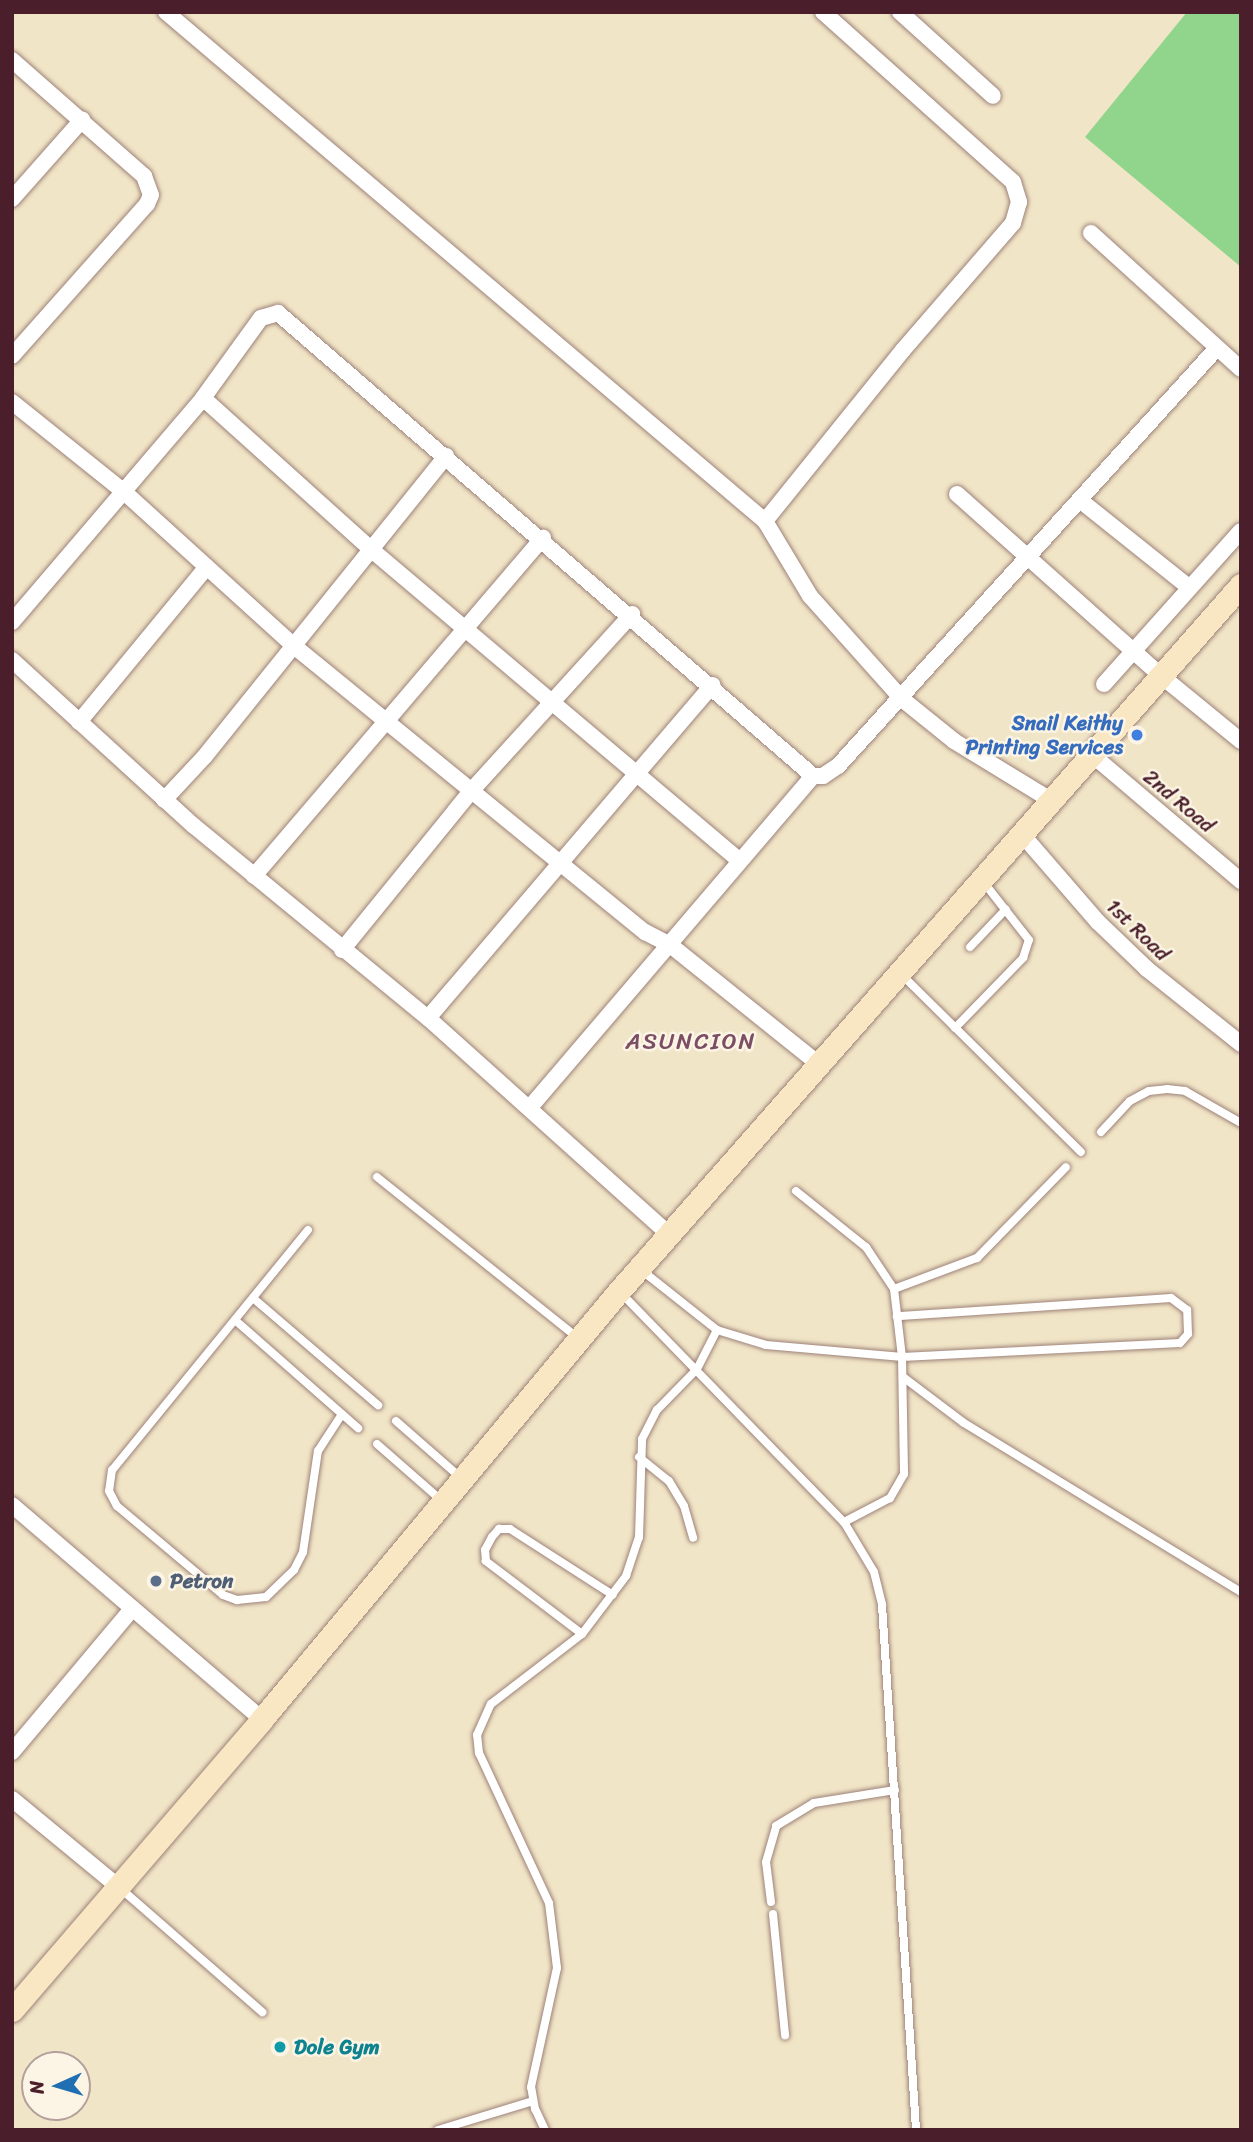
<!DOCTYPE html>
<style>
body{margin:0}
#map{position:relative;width:1253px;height:2142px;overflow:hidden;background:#f1e5c7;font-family:Sriracha,sans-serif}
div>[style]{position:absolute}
.green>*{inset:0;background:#91d58d}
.roads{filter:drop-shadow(0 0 2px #9e8279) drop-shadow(0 0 2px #9e8279)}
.lane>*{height:8px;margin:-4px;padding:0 4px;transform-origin:4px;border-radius:4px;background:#fff}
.street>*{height:16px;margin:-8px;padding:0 8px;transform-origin:8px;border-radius:8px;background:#fff}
.secondary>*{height:23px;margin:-11.5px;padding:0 11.5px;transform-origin:11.5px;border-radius:11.5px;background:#f9e7c3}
.dots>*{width:19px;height:19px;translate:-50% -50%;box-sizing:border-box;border:4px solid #fcf5e5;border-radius:50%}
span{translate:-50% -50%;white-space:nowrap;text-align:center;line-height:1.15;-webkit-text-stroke:5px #fcf5e5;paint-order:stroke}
.shop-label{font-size:21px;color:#366cbe;font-weight:700}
.right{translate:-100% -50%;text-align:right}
.street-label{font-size:21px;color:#4a1f2b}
.service-label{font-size:21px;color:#4e5e75;font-weight:700}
.left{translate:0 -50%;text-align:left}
.culture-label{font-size:21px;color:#0d838f;font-weight:700}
.neighbourhood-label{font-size:23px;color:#7c4e63;letter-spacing:2px}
.frame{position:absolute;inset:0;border:14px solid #4a1f2b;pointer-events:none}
.north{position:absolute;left:21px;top:2051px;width:70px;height:70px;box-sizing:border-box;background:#fcf5e5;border:2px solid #b59f9b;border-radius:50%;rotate:266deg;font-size:19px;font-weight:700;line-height:28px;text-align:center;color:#4a1f2b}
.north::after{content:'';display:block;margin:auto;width:24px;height:32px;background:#1f6fb2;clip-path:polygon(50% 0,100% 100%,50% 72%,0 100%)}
</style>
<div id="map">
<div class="green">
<i style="clip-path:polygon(1187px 12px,1241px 12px,1241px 267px,1085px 137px)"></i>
</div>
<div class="roads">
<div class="lane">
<i style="left:970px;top:947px;width:52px;rotate:-46.5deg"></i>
<i style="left:901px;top:974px;width:253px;rotate:44.7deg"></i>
<i style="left:955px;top:1028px;width:98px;rotate:-45.8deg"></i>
<i style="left:1023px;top:958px;width:19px;rotate:-72deg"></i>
<i style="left:1029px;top:940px;width:76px;rotate:-128.1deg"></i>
<i style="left:1101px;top:1132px;width:42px;rotate:-46.9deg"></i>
<i style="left:1130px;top:1101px;width:21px;rotate:-28deg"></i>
<i style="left:1149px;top:1091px;width:18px;rotate:-6deg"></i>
<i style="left:1167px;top:1089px;width:18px;rotate:6deg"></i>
<i style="left:1185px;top:1091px;width:64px;rotate:29.7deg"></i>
<i style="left:377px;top:1177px;width:256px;rotate:38.7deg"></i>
<i style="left:796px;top:1191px;width:90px;rotate:38.7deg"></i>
<i style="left:866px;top:1247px;width:50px;rotate:56.3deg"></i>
<i style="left:894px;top:1289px;width:68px;rotate:83.3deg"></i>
<i style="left:902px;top:1357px;width:117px;rotate:89deg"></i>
<i style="left:904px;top:1474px;width:28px;rotate:120deg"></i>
<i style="left:890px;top:1498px;width:52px;rotate:152.4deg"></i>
<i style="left:308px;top:1230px;width:310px;rotate:129.2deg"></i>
<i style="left:112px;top:1470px;width:21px;rotate:98deg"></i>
<i style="left:109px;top:1491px;width:17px;rotate:62deg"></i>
<i style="left:117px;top:1506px;width:138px;rotate:40deg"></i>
<i style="left:223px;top:1595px;width:15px;rotate:20deg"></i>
<i style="left:237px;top:1600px;width:29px;rotate:-6deg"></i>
<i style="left:266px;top:1597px;width:39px;rotate:-44deg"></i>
<i style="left:294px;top:1570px;width:20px;rotate:-63deg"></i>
<i style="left:303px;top:1552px;width:102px;rotate:-81.6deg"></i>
<i style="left:318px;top:1451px;width:44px;rotate:-57deg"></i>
<i style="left:640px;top:1269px;width:98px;rotate:38.4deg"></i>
<i style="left:717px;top:1330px;width:51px;rotate:17deg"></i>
<i style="left:766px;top:1345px;width:137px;rotate:5deg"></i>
<i style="left:902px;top:1357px;width:278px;rotate:-2.9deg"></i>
<i style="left:1180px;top:1343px;width:12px;rotate:-48deg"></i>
<i style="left:1188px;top:1334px;width:24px;rotate:-92deg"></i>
<i style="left:1187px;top:1310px;width:20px;rotate:-143deg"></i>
<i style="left:1171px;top:1298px;width:275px;rotate:176.2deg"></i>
<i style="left:894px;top:1289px;width:89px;rotate:-20.5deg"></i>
<i style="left:977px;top:1258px;width:127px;rotate:-45.6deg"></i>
<i style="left:621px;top:1293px;width:320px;rotate:45.8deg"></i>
<i style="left:844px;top:1522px;width:58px;rotate:59deg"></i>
<i style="left:874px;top:1572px;width:34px;rotate:76deg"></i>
<i style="left:882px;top:1605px;width:526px;rotate:86.29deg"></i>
<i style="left:253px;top:1298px;width:165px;rotate:40.6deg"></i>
<i style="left:235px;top:1320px;width:164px;rotate:41.3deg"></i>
<i style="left:903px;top:1377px;width:76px;rotate:37deg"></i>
<i style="left:964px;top:1423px;width:324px;rotate:31.4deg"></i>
<i style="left:396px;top:1421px;width:85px;rotate:41.2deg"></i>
<i style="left:377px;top:1444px;width:85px;rotate:41.2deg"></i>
<i style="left:639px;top:1457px;width:38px;rotate:39deg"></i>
<i style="left:669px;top:1481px;width:29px;rotate:59deg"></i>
<i style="left:684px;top:1506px;width:33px;rotate:74deg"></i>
<i style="left:582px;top:1634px;width:121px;rotate:-142.8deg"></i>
<i style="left:486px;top:1561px;width:11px;rotate:-95deg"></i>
<i style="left:485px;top:1550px;width:15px;rotate:-62deg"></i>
<i style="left:492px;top:1537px;width:11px;rotate:-49deg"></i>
<i style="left:499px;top:1529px;width:11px"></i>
<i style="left:510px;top:1529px;width:122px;rotate:32.7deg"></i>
<i style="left:120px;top:1888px;width:189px;rotate:41.1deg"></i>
<i style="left:771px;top:1902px;width:40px;rotate:-97.1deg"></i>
<i style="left:766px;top:1862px;width:37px;rotate:-74deg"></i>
<i style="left:776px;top:1826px;width:44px;rotate:-31.2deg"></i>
<i style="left:814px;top:1803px;width:82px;rotate:-9.1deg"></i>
<i style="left:773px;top:1914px;width:122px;rotate:84.3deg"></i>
<i style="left:438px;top:2130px;width:99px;rotate:-17deg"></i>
<i style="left:545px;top:2130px;width:23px;rotate:-115deg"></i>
<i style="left:535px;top:2109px;width:22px;rotate:-100deg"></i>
<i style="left:531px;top:2087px;width:122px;rotate:-77.7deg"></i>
<i style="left:557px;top:1968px;width:65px;rotate:-97deg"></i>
<i style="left:549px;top:1903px;width:166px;rotate:-115deg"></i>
<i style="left:479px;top:1753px;width:18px;rotate:-96deg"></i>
<i style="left:477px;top:1735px;width:34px;rotate:-66deg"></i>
<i style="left:491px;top:1704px;width:115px;rotate:-37.6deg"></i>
<i style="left:582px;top:1634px;width:73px;rotate:-52.8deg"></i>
<i style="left:626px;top:1576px;width:41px;rotate:-71.6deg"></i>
<i style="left:639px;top:1537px;width:98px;rotate:-88.2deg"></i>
<i style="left:642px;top:1439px;width:33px;rotate:-63deg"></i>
<i style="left:657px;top:1410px;width:57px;rotate:-45.7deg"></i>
<i style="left:697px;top:1369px;width:44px;rotate:-62.9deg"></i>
</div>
<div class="street">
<i style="left:166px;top:12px;width:786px;rotate:40.36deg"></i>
<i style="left:823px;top:12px;width:255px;rotate:41.8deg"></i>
<i style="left:1013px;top:182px;width:21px;rotate:73deg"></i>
<i style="left:1019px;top:202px;width:22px;rotate:106deg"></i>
<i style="left:1013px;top:223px;width:168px;rotate:130.9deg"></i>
<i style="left:903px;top:350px;width:220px;rotate:128.9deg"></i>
<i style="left:765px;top:521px;width:87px;rotate:59deg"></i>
<i style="left:810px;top:596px;width:138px;rotate:48.2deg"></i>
<i style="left:902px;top:699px;width:67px;rotate:38.9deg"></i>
<i style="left:954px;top:741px;width:111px;rotate:31.4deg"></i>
<i style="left:900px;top:12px;width:125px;rotate:42.1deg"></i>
<i style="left:12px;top:60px;width:176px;rotate:41.3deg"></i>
<i style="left:144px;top:176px;width:20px;rotate:70deg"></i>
<i style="left:151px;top:195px;width:10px;rotate:114deg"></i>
<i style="left:147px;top:204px;width:203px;rotate:131.6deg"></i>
<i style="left:12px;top:199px;width:106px;rotate:-48.5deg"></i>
<i style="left:1091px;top:233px;width:202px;rotate:42.2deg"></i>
<i style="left:203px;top:398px;width:229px;rotate:42deg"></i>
<i style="left:373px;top:551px;width:480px;rotate:40.2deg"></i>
<i style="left:12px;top:402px;width:141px;rotate:38.7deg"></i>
<i style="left:122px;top:490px;width:232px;rotate:42.2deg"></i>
<i style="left:294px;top:646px;width:453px;rotate:39.2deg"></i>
<i style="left:645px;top:932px;width:27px;rotate:27deg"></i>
<i style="left:669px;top:944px;width:193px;rotate:38.7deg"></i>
<i style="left:957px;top:494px;width:271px;rotate:41.7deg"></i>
<i style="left:1159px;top:674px;width:106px;rotate:39.3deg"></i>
<i style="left:1081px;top:501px;width:139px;rotate:38.6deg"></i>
<i style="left:12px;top:622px;width:294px;rotate:-49.5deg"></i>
<i style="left:203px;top:398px;width:99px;rotate:-54.1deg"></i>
<i style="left:261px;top:318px;width:18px;rotate:-16deg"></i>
<i style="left:278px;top:313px;width:708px;rotate:40.87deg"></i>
<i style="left:813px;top:776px;width:435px;rotate:130.5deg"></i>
<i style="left:12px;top:660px;width:246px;rotate:42.4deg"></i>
<i style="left:194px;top:826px;width:303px;rotate:39.4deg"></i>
<i style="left:428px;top:1018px;width:324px;rotate:41.9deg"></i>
<i style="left:1104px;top:684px;width:205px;rotate:-48.2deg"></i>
<i style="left:79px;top:722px;width:200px;rotate:-50.5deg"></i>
<i style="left:1090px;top:753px;width:198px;rotate:40.3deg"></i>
<i style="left:813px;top:776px;width:10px"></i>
<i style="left:823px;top:776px;width:18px;rotate:-34deg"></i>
<i style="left:838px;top:766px;width:564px;rotate:-47.8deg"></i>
<i style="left:164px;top:800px;width:60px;rotate:-47deg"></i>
<i style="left:205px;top:756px;width:385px;rotate:-51.2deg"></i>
<i style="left:1020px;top:832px;width:119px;rotate:49.1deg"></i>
<i style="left:1098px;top:922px;width:68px;rotate:43.8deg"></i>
<i style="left:1147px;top:969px;width:120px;rotate:38.6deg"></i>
<i style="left:254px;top:876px;width:445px;rotate:-49.5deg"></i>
<i style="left:342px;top:950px;width:206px;rotate:-50.9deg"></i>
<i style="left:472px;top:790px;width:238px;rotate:-47.7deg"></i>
<i style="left:428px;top:1018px;width:438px;rotate:-49.5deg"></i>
<i style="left:12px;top:1505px;width:329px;rotate:40.6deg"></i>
<i style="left:12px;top:1752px;width:187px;rotate:-50deg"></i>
<i style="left:12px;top:1799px;width:140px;rotate:39.5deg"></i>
</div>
<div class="secondary">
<i style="left:12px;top:2010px;width:384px;rotate:-49.3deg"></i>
<i style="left:262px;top:1719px;width:557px;rotate:-50.17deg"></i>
<i style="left:619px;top:1291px;width:941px;rotate:-48.62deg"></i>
</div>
</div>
<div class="dots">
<i style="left:1137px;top:735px;background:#3f7fe0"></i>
<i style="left:156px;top:1581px;background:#5c6f8a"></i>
<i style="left:280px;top:2047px;background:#0f9aa8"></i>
</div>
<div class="shop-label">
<span class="right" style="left:1123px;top:735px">Snail Keithy<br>Printing Services</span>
</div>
<div class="street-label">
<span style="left:1179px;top:801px;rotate:40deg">2nd Road</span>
<span style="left:1138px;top:930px;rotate:44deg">1st Road</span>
</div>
<div class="service-label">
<span class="left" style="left:170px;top:1581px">Petron</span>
</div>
<div class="culture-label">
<span class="left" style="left:294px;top:2047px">Dole Gym</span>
</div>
<div class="neighbourhood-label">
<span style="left:691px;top:1042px">ASUNCION</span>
</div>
<div class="frame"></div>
<div class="north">N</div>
</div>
